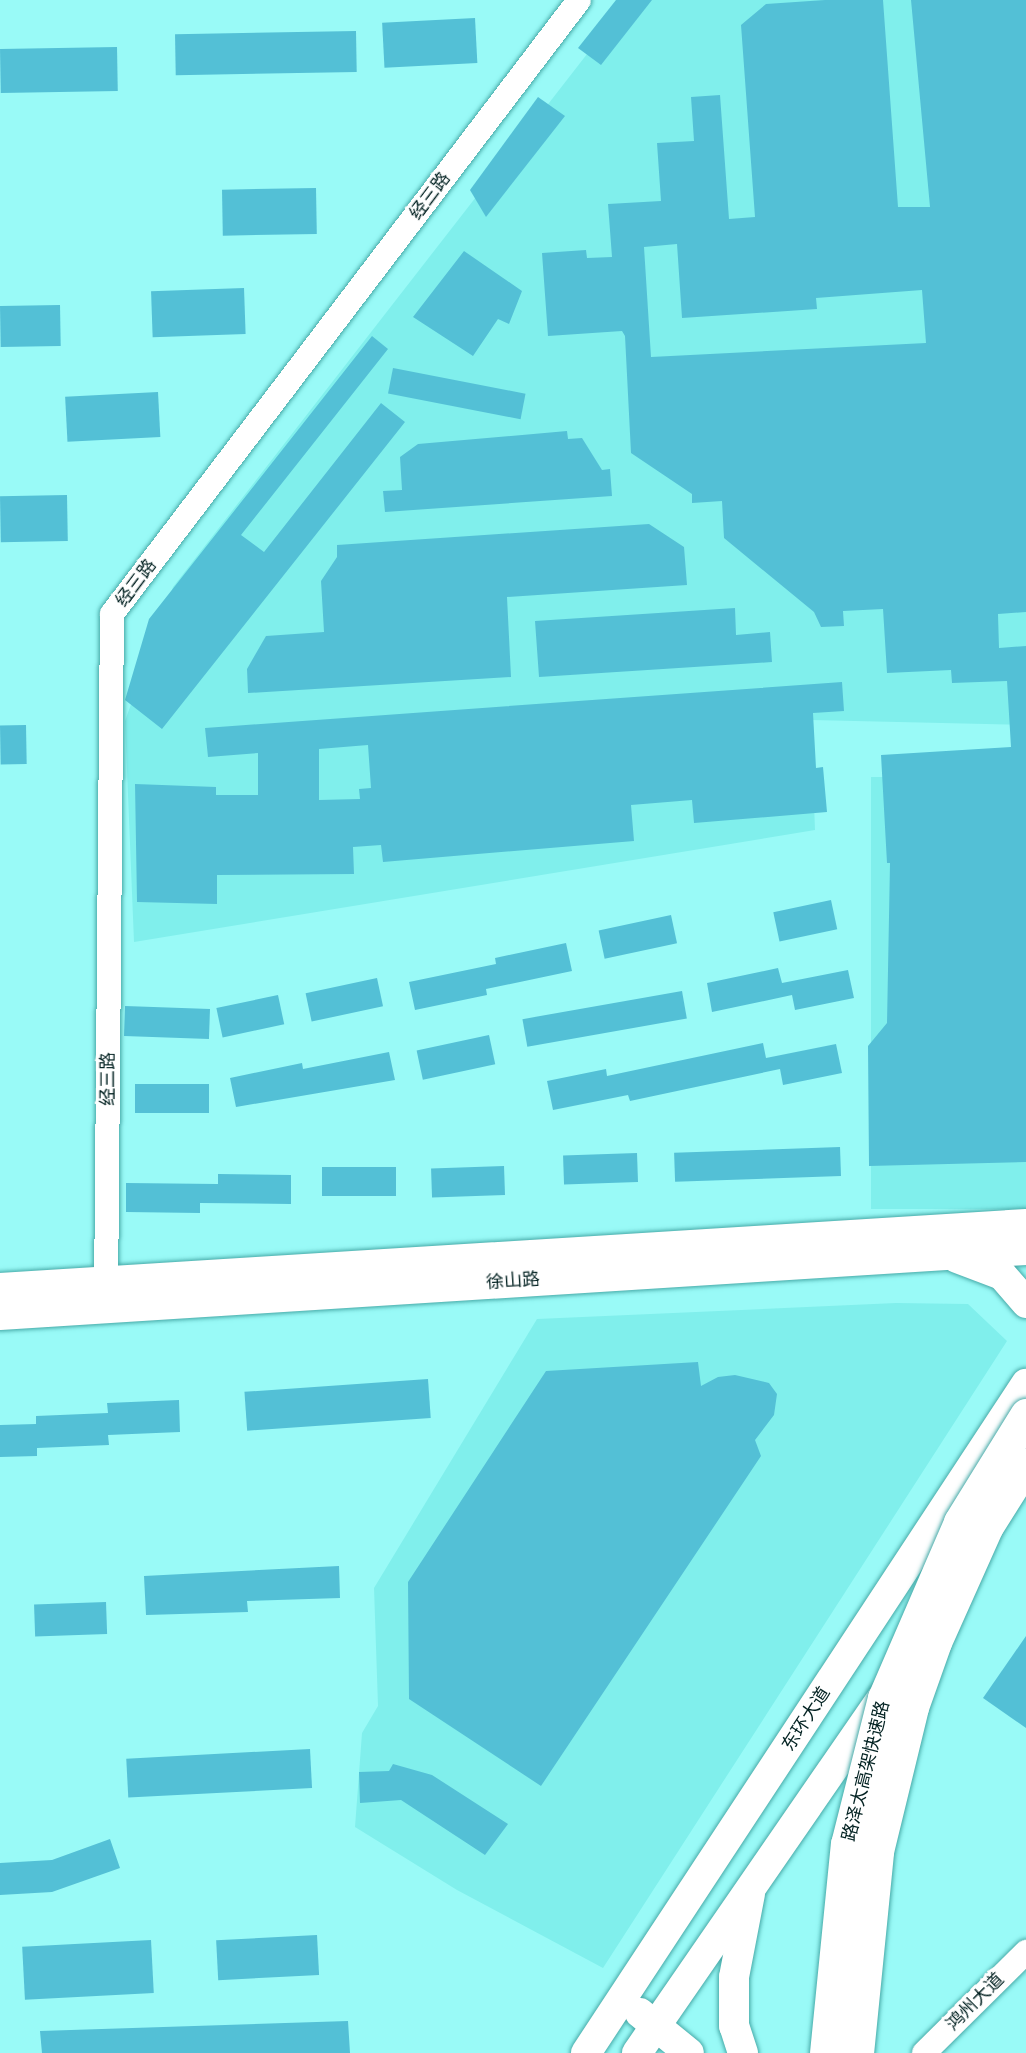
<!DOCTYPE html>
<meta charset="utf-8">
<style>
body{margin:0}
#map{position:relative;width:1026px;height:2053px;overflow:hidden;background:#99faf7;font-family:"Public Sans","Noto Sans SC",sans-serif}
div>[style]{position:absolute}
.built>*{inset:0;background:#80efec;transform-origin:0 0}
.building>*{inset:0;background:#53c0d6;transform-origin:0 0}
.roads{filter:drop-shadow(0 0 2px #47aaa8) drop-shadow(0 0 2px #47aaa8)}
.minor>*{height:24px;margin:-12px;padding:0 12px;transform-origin:12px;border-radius:12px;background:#fff}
.major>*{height:30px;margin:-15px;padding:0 15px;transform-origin:15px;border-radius:15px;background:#fff}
.bridges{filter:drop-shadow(0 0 2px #47aaa8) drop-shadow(0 0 2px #47aaa8)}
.highway-bridge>*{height:33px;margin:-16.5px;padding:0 16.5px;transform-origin:16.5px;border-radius:16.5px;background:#fff}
span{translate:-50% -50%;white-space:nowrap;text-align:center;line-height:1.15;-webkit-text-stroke:6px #fff;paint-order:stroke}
.street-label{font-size:18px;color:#032222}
</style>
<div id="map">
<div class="built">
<i style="clip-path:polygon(629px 0,1026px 0,1026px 725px,811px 720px,815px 830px,134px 942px,125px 721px,173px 587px)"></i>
<i style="left:1026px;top:777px;width:432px;height:155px;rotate:90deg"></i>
<i style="clip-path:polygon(896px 1303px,968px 1304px,1007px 1341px,603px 1968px,457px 1890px,355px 1827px,362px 1733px,378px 1706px,374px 1588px,537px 1319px)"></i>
</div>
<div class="building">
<i style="clip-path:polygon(616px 0,652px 0,601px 65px,578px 48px)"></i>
<i style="clip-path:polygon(evenodd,825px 0,883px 0,898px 207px,930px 207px,911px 0,1026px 0,1026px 612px,998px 614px,999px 648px,1026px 646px,1026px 1162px,869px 1166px,868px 1046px,887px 1023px,890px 863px,887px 863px,881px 755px,1011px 747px,1007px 681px,952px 683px,951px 670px,887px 673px,883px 609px,843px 611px,844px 626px,821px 627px,814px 612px,724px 538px,722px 501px,692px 503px,692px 494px,631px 453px,625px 336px,622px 331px,548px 336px,542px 253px,586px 250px,587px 258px,612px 257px,608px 204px,661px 201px,657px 143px,694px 141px,691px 97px,720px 95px,729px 219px,755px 217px,741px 25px,766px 4px,825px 0,677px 244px,682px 318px,817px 309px,816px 298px,922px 290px,926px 343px,651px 357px,644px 247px,677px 244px)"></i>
<i style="left:475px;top:18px;width:45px;height:93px;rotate:87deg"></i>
<i style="left:356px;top:31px;width:41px;height:181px;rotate:89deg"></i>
<i style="left:117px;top:47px;width:44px;height:117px;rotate:89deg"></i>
<i style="clip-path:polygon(538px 97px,565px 116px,486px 217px,470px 190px)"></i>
<i style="left:316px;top:188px;width:46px;height:94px;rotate:89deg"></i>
<i style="clip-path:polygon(464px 251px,522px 291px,509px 324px,498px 319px,473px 356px,413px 317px)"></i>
<i style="left:244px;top:288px;width:46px;height:93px;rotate:88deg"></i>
<i style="left:60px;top:305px;width:41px;height:60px;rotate:89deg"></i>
<i style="clip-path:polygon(372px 336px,388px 349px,241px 535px,264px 552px,381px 403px,405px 422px,162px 729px,125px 700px,149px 619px)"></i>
<i style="left:393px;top:368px;width:135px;height:26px;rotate:11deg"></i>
<i style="left:158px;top:392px;width:45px;height:93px;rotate:87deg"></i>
<i style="clip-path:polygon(567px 431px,568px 439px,582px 438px,602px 470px,610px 469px,612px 496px,385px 512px,383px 491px,402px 490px,400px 457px,418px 444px)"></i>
<i style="left:67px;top:495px;width:46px;height:67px;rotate:89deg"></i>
<i style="clip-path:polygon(649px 524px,684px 547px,687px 585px,507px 597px,511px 677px,248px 693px,247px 669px,266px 636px,324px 632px,321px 581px,337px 557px,337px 545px)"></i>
<i style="clip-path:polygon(735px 608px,736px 635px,770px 632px,772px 662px,539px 677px,535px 621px)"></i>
<i style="clip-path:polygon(evenodd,842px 682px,844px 711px,813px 713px,816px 768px,823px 767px,827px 812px,694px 823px,692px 800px,631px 805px,634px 841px,383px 862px,381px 845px,353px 847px,354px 874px,217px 875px,217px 904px,137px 902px,135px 784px,216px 787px,216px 795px,258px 795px,258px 753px,208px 757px,205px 728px,842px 682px,368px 745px,371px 788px,359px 789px,360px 799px,319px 800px,319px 749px,368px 745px)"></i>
<i style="left:26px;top:725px;width:39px;height:26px;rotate:89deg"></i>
<i style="left:831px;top:900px;width:30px;height:59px;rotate:78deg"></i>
<i style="left:671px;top:915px;width:29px;height:74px;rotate:78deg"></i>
<i style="clip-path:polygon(566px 943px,572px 971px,486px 989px,487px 995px,415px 1010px,409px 982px,496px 964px,495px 958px)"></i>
<i style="clip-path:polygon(778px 968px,782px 983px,848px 970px,854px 998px,795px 1010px,792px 995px,712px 1012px,707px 983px)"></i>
<i style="left:377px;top:978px;width:29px;height:73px;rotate:78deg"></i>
<i style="left:682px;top:991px;width:28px;height:162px;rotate:80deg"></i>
<i style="left:278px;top:995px;width:30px;height:63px;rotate:78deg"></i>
<i style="left:210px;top:1009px;width:30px;height:85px;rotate:92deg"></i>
<i style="left:489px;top:1035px;width:30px;height:74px;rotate:78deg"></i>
<i style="clip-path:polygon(763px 1043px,766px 1058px,836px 1044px,842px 1073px,783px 1085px,780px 1069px,630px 1101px,628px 1095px,553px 1110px,547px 1081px,606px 1069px,607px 1076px)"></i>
<i style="clip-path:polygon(389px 1052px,395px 1080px,236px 1107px,230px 1078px,302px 1063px,303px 1069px)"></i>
<i style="left:135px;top:1084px;width:74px;height:29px"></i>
<i style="left:840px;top:1147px;width:29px;height:166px;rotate:88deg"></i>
<i style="left:637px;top:1153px;width:29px;height:74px;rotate:88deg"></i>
<i style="left:504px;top:1166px;width:29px;height:73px;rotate:88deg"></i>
<i style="left:322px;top:1167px;width:74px;height:29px"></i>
<i style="clip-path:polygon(218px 1174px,291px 1175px,291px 1204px,200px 1203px,200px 1213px,126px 1212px,126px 1183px,218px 1184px)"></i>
<i style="clip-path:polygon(698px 1362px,701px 1386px,718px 1377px,735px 1375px,769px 1383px,777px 1394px,774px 1415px,755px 1440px,761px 1456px,541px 1786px,409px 1699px,408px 1582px,546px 1371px)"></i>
<i style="left:428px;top:1379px;width:39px;height:184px;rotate:86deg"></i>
<i style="clip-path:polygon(179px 1400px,180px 1432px,108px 1435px,109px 1445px,37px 1448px,37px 1456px,0 1457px,0 1425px,36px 1424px,36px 1416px,108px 1413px,107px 1403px)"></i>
<i style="clip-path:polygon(339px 1566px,340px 1598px,247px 1601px,248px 1612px,146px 1615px,144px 1576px)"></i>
<i style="left:106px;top:1602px;width:32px;height:72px;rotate:88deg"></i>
<i style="clip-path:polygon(1026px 1636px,1026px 1728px,983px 1698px)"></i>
<i style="left:310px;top:1749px;width:39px;height:184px;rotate:87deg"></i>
<i style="clip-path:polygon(393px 1764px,432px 1775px,508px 1824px,485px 1855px,401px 1800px,360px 1803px,359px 1772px,389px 1771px)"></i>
<i style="clip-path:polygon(110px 1839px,120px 1868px,52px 1892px,0 1895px,0 1863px,52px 1860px)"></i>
<i style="left:317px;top:1935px;width:40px;height:101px;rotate:87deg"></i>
<i style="left:151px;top:1940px;width:53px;height:129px;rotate:87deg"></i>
<i style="clip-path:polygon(348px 2021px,350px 2053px,42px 2053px,40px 2031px)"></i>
</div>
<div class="roads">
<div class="minor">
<i style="left:106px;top:1298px;width:684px;rotate:-89.5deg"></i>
<i style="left:112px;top:614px;width:771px;rotate:-52.74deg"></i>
<i style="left:924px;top:2053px;width:144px;rotate:-44.7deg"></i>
</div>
<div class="major">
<i style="left:957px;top:1258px;width:48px;rotate:20.7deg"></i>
<i style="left:1002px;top:1275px;width:37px;rotate:49deg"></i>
<i style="left:0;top:1288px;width:1028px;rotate:-3.57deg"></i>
<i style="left:0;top:1315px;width:1028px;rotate:-3.63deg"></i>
<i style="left:640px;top:2013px;width:63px;rotate:39.2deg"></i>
<i style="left:586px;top:2053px;width:801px;rotate:-56.67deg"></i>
<i style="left:637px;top:2053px;width:431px;rotate:-55.4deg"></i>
<i style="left:743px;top:2053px;width:28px;rotate:-108deg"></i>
<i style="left:734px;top:2026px;width:49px;rotate:-90deg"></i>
<i style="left:734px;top:1977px;width:85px;rotate:-79.1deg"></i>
</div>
</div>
<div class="bridges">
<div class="highway-bridge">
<i style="left:826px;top:2053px;width:210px;rotate:-84.3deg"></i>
<i style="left:847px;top:1844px;width:151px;rotate:-75.8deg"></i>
<i style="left:884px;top:1698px;width:192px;rotate:-66.6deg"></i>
<i style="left:960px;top:1522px;width:126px;rotate:-58.3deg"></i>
<i style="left:857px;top:2053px;width:203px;rotate:-84.3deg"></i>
<i style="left:877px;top:1851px;width:148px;rotate:-76.3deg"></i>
<i style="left:912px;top:1707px;width:69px;rotate:-70.5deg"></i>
<i style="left:935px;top:1642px;width:127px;rotate:-65.9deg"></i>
<i style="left:987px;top:1526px;width:73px;rotate:-57.8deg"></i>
</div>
</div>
<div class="street-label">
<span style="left:430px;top:196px;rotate:-53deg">经三路</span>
<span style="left:136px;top:583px;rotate:-53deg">经三路</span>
<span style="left:108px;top:1079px;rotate:-90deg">经三路</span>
<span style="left:513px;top:1281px;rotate:-4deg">徐山路</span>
<span style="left:806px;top:1719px;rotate:-57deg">东环大道</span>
<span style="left:866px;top:1771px;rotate:-76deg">路泽太高架快速路</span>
<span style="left:975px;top:2002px;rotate:-45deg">鸿州大道</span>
</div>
</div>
